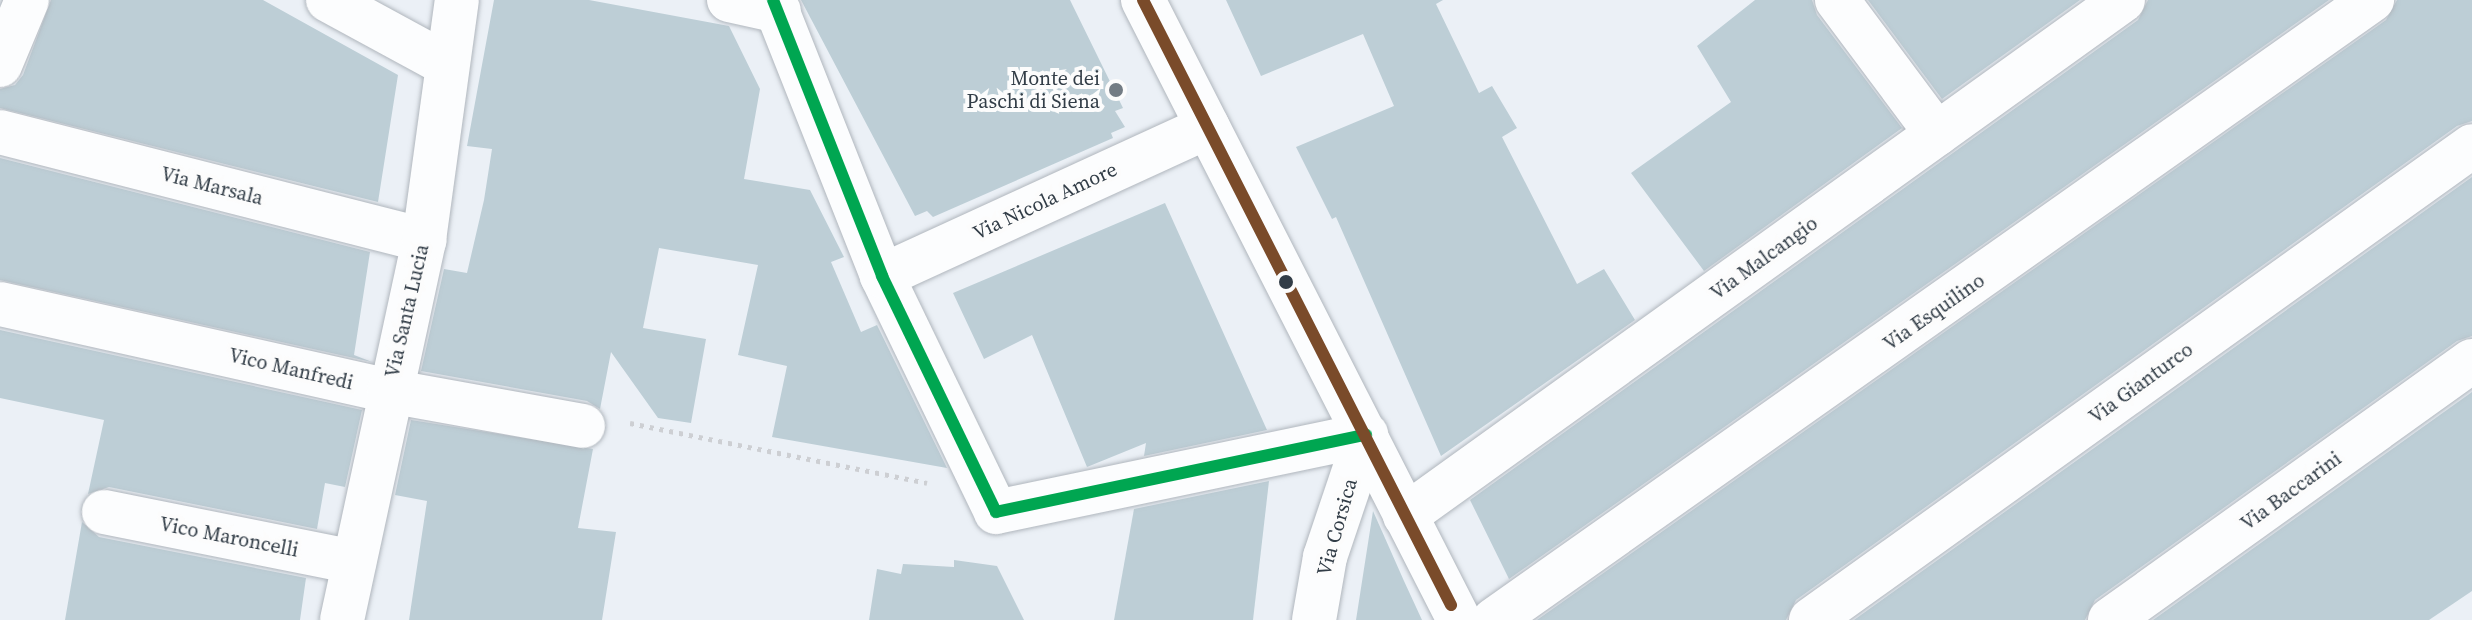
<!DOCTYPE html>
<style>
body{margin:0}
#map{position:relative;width:2472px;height:620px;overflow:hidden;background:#ebf0f6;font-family:"Source Serif 4",serif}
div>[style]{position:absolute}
.building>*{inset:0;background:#bdced6}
.path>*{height:5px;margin-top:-2.5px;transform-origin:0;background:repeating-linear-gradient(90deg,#cdcfd3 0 4px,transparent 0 10px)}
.roads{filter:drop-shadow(0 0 2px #b0b6bd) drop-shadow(0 0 2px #b0b6bd)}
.minor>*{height:44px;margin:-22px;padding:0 22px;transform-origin:22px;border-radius:22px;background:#fcfdfe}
.bus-1>*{height:12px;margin:-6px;padding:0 6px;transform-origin:6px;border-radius:6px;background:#00a651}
.bus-2>*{height:12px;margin:-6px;padding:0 6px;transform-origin:6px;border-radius:6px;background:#7a4b2a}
.dots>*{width:22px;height:22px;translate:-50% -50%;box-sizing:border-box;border:4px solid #fcfcfc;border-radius:50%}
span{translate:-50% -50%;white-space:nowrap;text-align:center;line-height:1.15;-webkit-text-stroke:8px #fcfcfc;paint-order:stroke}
.poi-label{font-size:20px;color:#323d47}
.right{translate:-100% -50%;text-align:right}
.street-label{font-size:20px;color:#323d47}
</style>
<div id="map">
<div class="building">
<i style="clip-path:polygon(51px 0,263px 0,398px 75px,378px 202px,0 108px,0 89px,15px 85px,23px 75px)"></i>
<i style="clip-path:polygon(494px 0,589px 0,729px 26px,760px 89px,744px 179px,810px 190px,844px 257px,831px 262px,861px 332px,877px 325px,947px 468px,772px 437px,787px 366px,738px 355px,758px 265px,659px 248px,643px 328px,706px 339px,691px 423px,658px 418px,611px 352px,600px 409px,587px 401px,421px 371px,444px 269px,467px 273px,484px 200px,492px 149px,467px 146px)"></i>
<i style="clip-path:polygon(801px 0,1070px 0,1123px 108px,1115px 111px,1125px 127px,1111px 133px,1113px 138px,933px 217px,927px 211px,915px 216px)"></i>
<i style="clip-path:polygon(1226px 0,1443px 0,1436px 4px,1479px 93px,1492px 86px,1517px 128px,1502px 137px,1577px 284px,1604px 269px,1635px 320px,1441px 456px,1336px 217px,1332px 219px,1296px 147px,1394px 106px,1363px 34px,1261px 76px)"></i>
<i style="clip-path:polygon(1755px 0,1812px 0,1817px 15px,1902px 128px,1704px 271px,1631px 173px,1731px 102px,1697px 46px)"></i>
<i style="clip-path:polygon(1868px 0,2080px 0,1942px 99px)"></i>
<i style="clip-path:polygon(2148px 0,2329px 0,1509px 579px,1470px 500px,2138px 20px)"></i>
<i style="clip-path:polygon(2397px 0,2472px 0,2472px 121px,2457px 126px,1796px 600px,1786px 620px,1537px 620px,2386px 20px)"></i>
<i style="clip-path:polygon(0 158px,370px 252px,354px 355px,372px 362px,0 280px)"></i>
<i style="clip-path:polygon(2472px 177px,2472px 336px,2457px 341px,2095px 600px,2085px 620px,1854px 620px)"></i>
<i style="clip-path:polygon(1165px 203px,1267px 430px,1144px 456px,1146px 443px,1087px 467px,1032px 335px,984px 359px,953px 293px)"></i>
<i style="clip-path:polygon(0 330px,362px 410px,345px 487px,325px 483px,317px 529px,109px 487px,88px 494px,104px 420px,0 398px)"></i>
<i style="clip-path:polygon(2472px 392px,2472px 591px,2429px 620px,2153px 620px)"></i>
<i style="clip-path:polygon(411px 420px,593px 449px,578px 528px,616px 532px,602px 620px,409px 620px,427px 501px,395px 495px)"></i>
<i style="clip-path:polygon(1269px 481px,1253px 620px,1114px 620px,1134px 509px)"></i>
<i style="clip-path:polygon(1373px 511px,1404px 581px,1422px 620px,1356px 620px)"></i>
<i style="clip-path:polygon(82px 522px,99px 537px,306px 578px,300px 620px,65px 620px)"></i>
<i style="clip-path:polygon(954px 560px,997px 566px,1024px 620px,869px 620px,877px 569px,901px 574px,903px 564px,954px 567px)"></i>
</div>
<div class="path">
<i style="left:630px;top:423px;width:303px;rotate:11.4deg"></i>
</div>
<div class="roads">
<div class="minor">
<i style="left:328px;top:0;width:132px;rotate:28.5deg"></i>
<i style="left:729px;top:0;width:51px;rotate:12.4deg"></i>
<i style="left:773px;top:0;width:297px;rotate:68.4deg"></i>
<i style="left:882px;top:276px;width:262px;rotate:64.2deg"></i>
<i style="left:996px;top:512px;width:378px;rotate:-11.8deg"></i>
<i style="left:1143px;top:0;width:696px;rotate:62.99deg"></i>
<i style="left:1837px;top:0;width:167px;rotate:53.3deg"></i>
<i style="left:0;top:65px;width:70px;rotate:-67.4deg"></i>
<i style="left:0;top:132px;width:438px;rotate:14.3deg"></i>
<i style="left:882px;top:276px;width:358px;rotate:-24.6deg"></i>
<i style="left:0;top:304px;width:399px;rotate:12.6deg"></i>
<i style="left:389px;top:391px;width:197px;rotate:10.2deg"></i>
<i style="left:104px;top:512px;width:255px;rotate:11.3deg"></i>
<i style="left:1405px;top:516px;width:884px;rotate:-35.7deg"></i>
<i style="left:342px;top:620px;width:389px;rotate:-77.8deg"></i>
<i style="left:424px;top:240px;width:242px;rotate:-82.2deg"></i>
<i style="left:1314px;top:620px;width:64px;rotate:-80.1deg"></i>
<i style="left:1325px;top:557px;width:129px;rotate:-71.4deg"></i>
<i style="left:1494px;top:620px;width:1075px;rotate:-35.23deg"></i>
<i style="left:1811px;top:620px;width:813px;rotate:-35.64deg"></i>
<i style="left:2110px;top:620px;width:445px;rotate:-35.6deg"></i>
</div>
</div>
<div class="bus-1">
<i style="left:773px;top:0;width:297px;rotate:68.4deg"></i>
<i style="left:882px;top:276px;width:262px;rotate:64.2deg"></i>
<i style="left:996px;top:512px;width:378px;rotate:-11.8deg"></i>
</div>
<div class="bus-2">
<i style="left:1143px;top:0;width:679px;rotate:63.02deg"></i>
</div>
<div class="dots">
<i style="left:1116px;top:90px;background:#737c84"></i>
<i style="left:1286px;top:282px;background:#323d47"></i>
</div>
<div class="poi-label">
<span class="right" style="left:1100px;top:90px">Monte dei<br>Paschi di Siena</span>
</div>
<div class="street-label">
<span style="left:212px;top:186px;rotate:14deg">Via Marsala</span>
<span style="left:1045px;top:201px;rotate:-25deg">Via Nicola Amore</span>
<span style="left:1764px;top:258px;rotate:-36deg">Via Malcangio</span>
<span style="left:407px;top:311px;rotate:-77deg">Via Santa Lucia</span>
<span style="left:1934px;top:312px;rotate:-35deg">Via Esquilino</span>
<span style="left:291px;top:369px;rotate:13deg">Vico Manfredi</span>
<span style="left:2141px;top:383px;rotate:-36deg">Via Gianturco</span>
<span style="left:2291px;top:491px;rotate:-36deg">Via Baccarini</span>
<span style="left:1337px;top:527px;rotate:-74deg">Via Corsica</span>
<span style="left:229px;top:537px;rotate:11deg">Vico Maroncelli</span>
</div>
</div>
